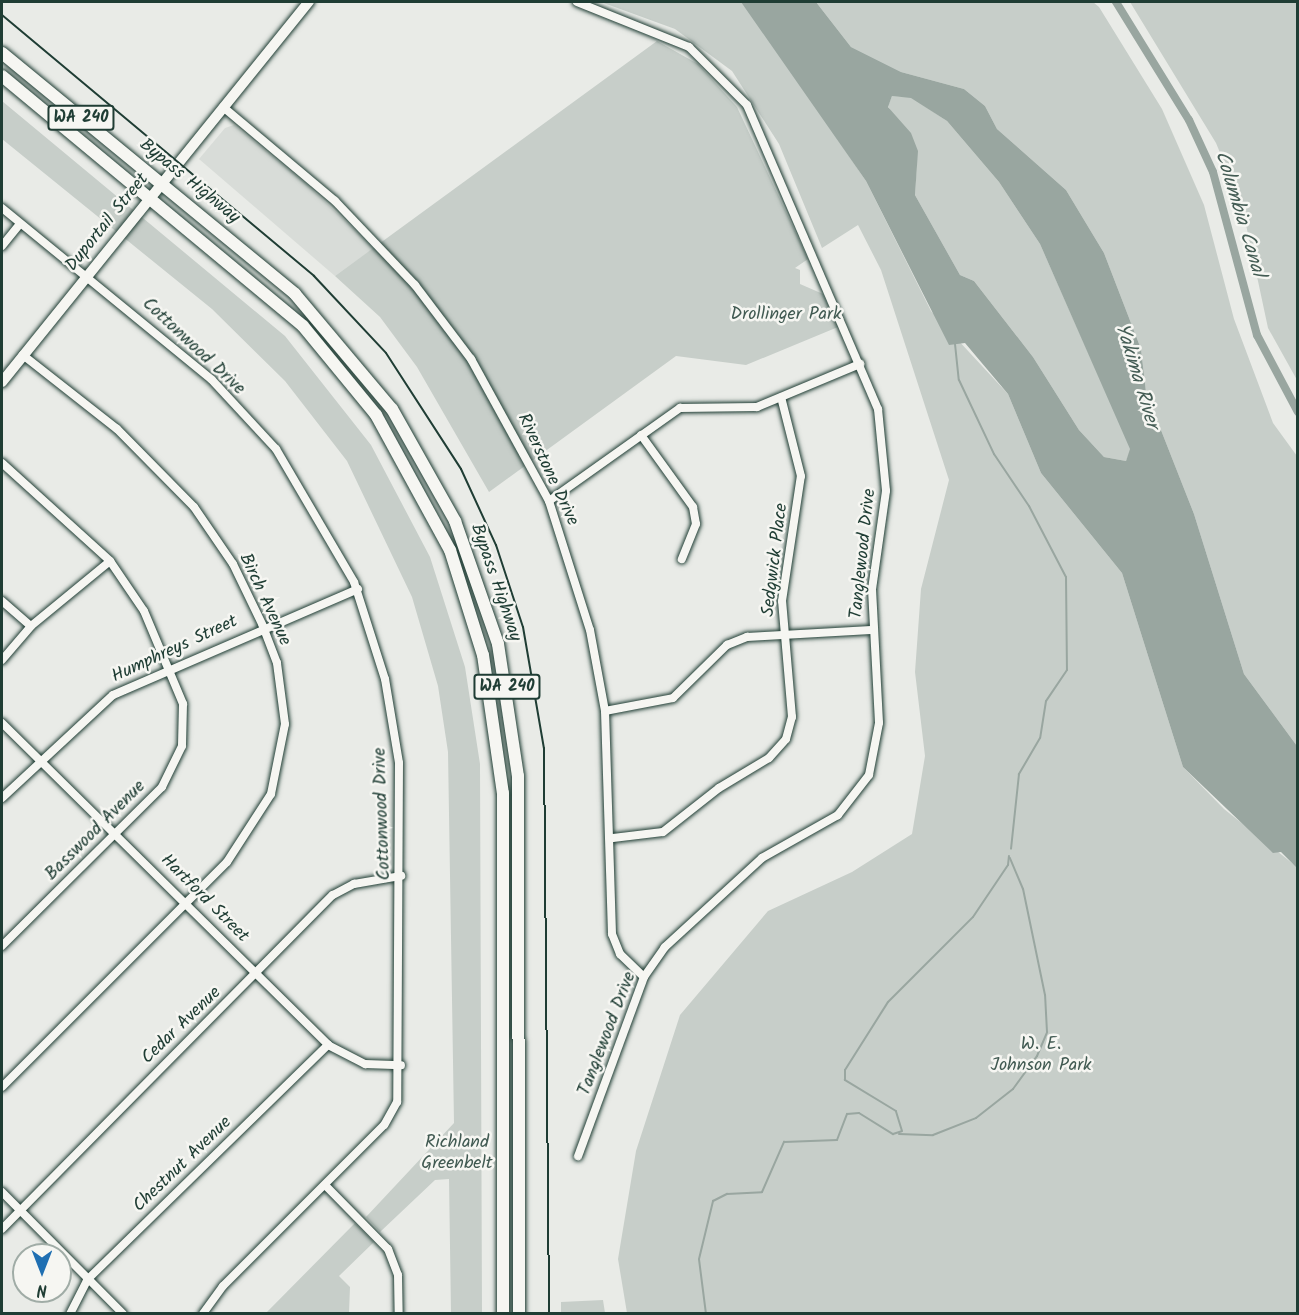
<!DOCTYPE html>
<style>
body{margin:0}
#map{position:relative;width:1299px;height:1315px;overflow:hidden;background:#e9ebe7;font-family:Kalam,sans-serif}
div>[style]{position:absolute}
.built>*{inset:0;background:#d8dcd8}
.green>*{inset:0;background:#c7cec9}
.water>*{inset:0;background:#99a6a0}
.stream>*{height:2px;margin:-1px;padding:0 1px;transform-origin:1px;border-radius:1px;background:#99a6a0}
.canal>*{height:8px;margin:-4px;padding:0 4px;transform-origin:4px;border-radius:4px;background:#99a6a0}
.roads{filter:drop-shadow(0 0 2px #1f3d34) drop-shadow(0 0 2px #1f3d34)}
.minor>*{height:8px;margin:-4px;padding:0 4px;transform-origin:4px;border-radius:4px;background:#f6f6f2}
.major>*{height:10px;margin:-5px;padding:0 5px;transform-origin:5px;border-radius:5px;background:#f6f6f2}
.highway>*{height:12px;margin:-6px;padding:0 6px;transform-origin:6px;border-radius:6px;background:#f6f6f2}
.rail>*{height:2px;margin:-1px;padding:0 1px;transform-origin:1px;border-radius:1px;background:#1f3d34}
span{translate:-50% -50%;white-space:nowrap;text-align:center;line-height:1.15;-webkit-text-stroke:5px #f6f6f2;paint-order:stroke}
.shield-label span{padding:2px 4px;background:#f6f6f2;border:2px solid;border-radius:4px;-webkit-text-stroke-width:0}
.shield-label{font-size:16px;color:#1f3d34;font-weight:700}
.street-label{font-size:18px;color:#1f3d34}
.park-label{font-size:18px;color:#415a52}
.water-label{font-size:20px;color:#445c54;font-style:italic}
.frame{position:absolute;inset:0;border:3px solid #1f3d34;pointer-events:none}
.north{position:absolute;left:12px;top:1243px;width:60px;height:60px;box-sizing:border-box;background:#f6f6f2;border:2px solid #a0aca6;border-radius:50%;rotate:180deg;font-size:16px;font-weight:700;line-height:24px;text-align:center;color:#1f3d34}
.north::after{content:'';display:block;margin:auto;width:21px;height:27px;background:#1f6fb2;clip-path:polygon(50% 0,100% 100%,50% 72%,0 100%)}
</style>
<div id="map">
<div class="built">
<i style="clip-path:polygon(234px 125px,305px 183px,374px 248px,335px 276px,199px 159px,225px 128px)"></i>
</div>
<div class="green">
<i style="clip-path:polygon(601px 2px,741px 2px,749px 9px,866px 181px,931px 311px,1008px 394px,1041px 473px,1122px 573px,1183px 767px,1224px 809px,1297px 867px,1297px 1313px,627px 1313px,618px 1259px,636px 1151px,680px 1015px,768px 911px,852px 872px,912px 834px,925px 756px,915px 672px,921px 589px,949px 480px,881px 270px,858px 225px,822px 248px,779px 144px,732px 71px,675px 29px)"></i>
<i style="clip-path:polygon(816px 2px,1093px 2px,1099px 7px,1162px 109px,1204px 205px,1234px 319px,1273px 423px,1297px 456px,1297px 746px,1244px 674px,1194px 514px,1146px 392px,1141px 349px,1104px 253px,1066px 190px,997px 129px,985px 106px,964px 89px,901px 72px,851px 47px)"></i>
<i style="clip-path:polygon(1130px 2px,1297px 2px,1297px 380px,1268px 328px,1242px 206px,1216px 143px)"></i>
<i style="clip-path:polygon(657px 41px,698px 64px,737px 107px,808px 259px,795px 268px,800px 270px,800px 284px,823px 294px,838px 327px,746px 365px,676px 356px,489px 492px,417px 367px,380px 317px,335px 276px)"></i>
<i style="clip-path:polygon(892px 96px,911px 97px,947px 121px,999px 182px,1040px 244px,1131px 449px,1126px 461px,1104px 457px,1079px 430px,1033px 357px,974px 281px,960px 275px,915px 195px,917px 161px,888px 106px)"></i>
<i style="clip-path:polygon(2px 101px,285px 336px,371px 445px,430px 557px,465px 667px,480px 764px,482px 1313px,451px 1313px,449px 1179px,435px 1180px,380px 1232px,366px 1217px,454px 1123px,448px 752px,438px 686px,412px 597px,347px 461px,285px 381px,212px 309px,2px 139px)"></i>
<i style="clip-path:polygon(355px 1223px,374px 1242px,339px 1276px,350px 1287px,349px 1313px,266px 1313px)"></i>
<i style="clip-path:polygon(603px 1300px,605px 1313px,561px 1313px,561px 1302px)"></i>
</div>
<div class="water">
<i style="clip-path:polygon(evenodd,741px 2px,816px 2px,851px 47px,901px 72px,964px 89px,985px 106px,997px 129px,1066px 190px,1104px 253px,1141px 349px,1146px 392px,1194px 514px,1244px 674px,1297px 746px,1297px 868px,1281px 852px,1273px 853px,1183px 767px,1122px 573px,1041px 473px,1008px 394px,965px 343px,949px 345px,866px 181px,741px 2px,892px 96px,911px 98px,947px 121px,999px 182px,1040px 244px,1130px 449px,1126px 461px,1104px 457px,1079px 430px,1033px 357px,974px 281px,960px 275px,915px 195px,918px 151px,911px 133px,888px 107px,892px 96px)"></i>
</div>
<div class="stream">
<i style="left:955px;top:344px;width:36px;rotate:84deg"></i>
<i style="left:959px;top:380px;width:82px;rotate:64.7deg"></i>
<i style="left:994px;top:454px;width:63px;rotate:56.1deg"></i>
<i style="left:1029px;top:506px;width:80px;rotate:62.5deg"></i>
<i style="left:1066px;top:577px;width:93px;rotate:89.4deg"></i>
<i style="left:1067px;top:670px;width:37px;rotate:124deg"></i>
<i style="left:1046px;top:701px;width:37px;rotate:99deg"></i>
<i style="left:1040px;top:738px;width:42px;rotate:120.3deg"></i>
<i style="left:1019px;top:774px;width:75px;rotate:96.1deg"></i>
<i style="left:899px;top:1134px;width:34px;rotate:2deg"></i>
<i style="left:933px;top:1135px;width:46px;rotate:-21.6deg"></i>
<i style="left:976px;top:1118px;width:47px;rotate:-38.1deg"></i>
<i style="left:1013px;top:1089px;width:41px;rotate:-54deg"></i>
<i style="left:1037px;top:1056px;width:26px;rotate:-67deg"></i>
<i style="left:1047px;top:1032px;width:37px;rotate:-93deg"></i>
<i style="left:1045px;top:995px;width:108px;rotate:-101.7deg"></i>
<i style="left:1023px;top:889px;width:34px;rotate:-113deg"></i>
<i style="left:706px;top:1314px;width:55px;rotate:-97.3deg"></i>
<i style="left:699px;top:1259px;width:60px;rotate:-76.4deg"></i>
<i style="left:713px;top:1201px;width:16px;rotate:-27deg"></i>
<i style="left:727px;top:1194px;width:35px;rotate:-3deg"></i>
<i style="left:762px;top:1192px;width:55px;rotate:-66.3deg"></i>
<i style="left:784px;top:1142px;width:53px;rotate:-2.2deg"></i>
<i style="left:837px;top:1140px;width:28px;rotate:-69deg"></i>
<i style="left:847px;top:1114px;width:12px;rotate:-5deg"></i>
<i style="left:859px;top:1113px;width:40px;rotate:32deg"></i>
<i style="left:893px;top:1134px;width:9px;rotate:-18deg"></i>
<i style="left:902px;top:1131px;width:21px;rotate:-107deg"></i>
<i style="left:896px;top:1111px;width:60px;rotate:-148.7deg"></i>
<i style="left:845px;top:1080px;width:10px;rotate:-90deg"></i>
<i style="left:845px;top:1070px;width:80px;rotate:-57.7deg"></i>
<i style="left:888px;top:1002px;width:120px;rotate:-45deg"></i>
<i style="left:973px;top:917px;width:63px;rotate:-56.1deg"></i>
<i style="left:1008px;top:865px;width:9px;rotate:-84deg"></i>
</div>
<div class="canal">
<i style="left:1116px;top:2px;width:139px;rotate:58.3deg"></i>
<i style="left:1189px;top:120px;width:57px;rotate:65.2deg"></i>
<i style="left:1213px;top:172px;width:169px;rotate:74.9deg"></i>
<i style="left:1257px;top:335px;width:87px;rotate:62deg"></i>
</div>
<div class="roads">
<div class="minor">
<i style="left:577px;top:2px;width:121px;rotate:21.9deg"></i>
<i style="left:689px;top:47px;width:82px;rotate:45deg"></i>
<i style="left:747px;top:105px;width:331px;rotate:66.7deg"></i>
<i style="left:878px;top:409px;width:82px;rotate:84.4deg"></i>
<i style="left:886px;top:491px;width:99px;rotate:98.1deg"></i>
<i style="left:872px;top:589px;width:134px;rotate:87deg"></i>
<i style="left:879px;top:723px;width:53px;rotate:100.9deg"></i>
<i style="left:869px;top:775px;width:51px;rotate:127.8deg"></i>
<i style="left:838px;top:815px;width:87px;rotate:150.5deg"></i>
<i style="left:762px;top:858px;width:132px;rotate:137.5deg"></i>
<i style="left:665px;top:947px;width:37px;rotate:125deg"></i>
<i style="left:644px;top:977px;width:191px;rotate:110.2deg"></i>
<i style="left:223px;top:107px;width:146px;rotate:40deg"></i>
<i style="left:335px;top:201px;width:116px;rotate:46.4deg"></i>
<i style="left:415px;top:285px;width:93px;rotate:52.9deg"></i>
<i style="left:471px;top:359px;width:162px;rotate:61.2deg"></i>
<i style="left:549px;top:501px;width:135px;rotate:72.4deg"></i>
<i style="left:590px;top:630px;width:82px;rotate:79.5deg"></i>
<i style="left:605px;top:711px;width:223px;rotate:88.2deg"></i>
<i style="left:612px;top:934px;width:22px;rotate:68deg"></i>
<i style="left:620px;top:954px;width:33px;rotate:44deg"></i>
<i style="left:2px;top:208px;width:271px;rotate:39.3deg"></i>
<i style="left:212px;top:380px;width:94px;rotate:47.2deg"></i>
<i style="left:276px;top:449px;width:154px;rotate:59.6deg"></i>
<i style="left:354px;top:582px;width:102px;rotate:72.3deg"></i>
<i style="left:385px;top:679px;width:85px;rotate:80.5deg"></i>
<i style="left:399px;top:763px;width:339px;rotate:90.3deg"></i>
<i style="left:397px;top:1102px;width:26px;rotate:119deg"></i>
<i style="left:384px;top:1125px;width:228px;rotate:135deg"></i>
<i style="left:223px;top:1286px;width:34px;rotate:126deg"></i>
<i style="left:2px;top:246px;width:28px;rotate:-51deg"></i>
<i style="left:641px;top:435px;width:89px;rotate:54.2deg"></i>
<i style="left:693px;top:507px;width:17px;rotate:80deg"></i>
<i style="left:696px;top:524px;width:38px;rotate:112deg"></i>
<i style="left:2px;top:463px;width:146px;rotate:42.2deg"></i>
<i style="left:110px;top:561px;width:60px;rotate:55.8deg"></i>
<i style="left:144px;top:611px;width:101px;rotate:67.2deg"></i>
<i style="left:183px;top:704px;width:42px;rotate:91.4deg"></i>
<i style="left:182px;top:746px;width:46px;rotate:116deg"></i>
<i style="left:162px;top:787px;width:226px;rotate:135.2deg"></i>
<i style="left:549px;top:501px;width:161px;rotate:-35.4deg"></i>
<i style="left:680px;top:408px;width:77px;rotate:-0.7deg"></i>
<i style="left:757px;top:407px;width:112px;rotate:-22.7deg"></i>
<i style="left:2px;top:601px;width:38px;rotate:41deg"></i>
<i style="left:2px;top:660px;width:45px;rotate:-49.5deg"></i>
<i style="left:31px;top:626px;width:102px;rotate:-39.4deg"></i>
<i style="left:605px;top:711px;width:69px;rotate:-10.8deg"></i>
<i style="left:673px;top:698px;width:76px;rotate:-44.5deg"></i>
<i style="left:727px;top:645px;width:22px;rotate:-22deg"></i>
<i style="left:747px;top:637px;width:124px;rotate:-3.2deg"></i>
<i style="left:2px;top:723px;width:458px;rotate:44.6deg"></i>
<i style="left:328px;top:1045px;width:42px;rotate:27.2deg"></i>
<i style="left:365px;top:1064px;width:36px;rotate:2deg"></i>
<i style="left:2px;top:798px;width:151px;rotate:-42.9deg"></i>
<i style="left:113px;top:695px;width:267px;rotate:-23.4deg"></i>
<i style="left:613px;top:838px;width:50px;rotate:-6.8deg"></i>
<i style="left:663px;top:832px;width:71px;rotate:-38.2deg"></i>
<i style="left:719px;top:788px;width:58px;rotate:-31deg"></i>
<i style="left:769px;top:758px;width:25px;rotate:-48deg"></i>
<i style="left:786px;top:739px;width:23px;rotate:-75deg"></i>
<i style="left:792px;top:717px;width:116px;rotate:-94.9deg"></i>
<i style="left:782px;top:601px;width:126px;rotate:-81.4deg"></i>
<i style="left:801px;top:476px;width:81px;rotate:-104.2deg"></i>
<i style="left:2px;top:1087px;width:318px;rotate:-45deg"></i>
<i style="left:227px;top:862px;width:81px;rotate:-57.1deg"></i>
<i style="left:271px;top:794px;width:71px;rotate:-78.7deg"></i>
<i style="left:285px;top:724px;width:62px;rotate:-97.5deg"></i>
<i style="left:277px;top:663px;width:40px;rotate:-111deg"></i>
<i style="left:263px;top:626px;width:69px;rotate:-115.8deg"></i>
<i style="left:233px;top:564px;width:69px;rotate:-124.4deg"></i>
<i style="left:194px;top:507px;width:110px;rotate:-134.6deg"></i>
<i style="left:117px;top:429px;width:120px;rotate:-141.8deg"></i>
<i style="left:325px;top:1185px;width:90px;rotate:45.5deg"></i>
<i style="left:388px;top:1249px;width:28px;rotate:69deg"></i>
<i style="left:398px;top:1275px;width:39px;rotate:89deg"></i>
<i style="left:2px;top:1192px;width:172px;rotate:45.2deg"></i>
<i style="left:2px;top:1229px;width:470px;rotate:-45.3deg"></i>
<i style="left:333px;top:895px;width:24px;rotate:-28deg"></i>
<i style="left:354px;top:884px;width:48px;rotate:-9.7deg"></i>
<i style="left:70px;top:1314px;width:38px;rotate:-63deg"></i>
<i style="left:87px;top:1280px;width:337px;rotate:-44.3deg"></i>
</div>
<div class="major">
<i style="left:2px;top:382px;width:489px;rotate:-51.1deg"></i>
</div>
<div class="highway">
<i style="left:2px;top:53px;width:379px;rotate:39.4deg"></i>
<i style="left:295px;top:294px;width:150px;rotate:49.9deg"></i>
<i style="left:392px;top:409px;width:129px;rotate:60.6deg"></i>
<i style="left:455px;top:521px;width:130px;rotate:70.7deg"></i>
<i style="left:498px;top:644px;width:134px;rotate:81.4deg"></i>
<i style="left:518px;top:776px;width:538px;rotate:89.89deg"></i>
<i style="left:2px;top:76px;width:391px;rotate:39.7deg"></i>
<i style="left:303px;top:326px;width:115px;rotate:50.6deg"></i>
<i style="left:376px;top:415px;width:154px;rotate:61.3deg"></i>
<i style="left:450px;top:550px;width:110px;rotate:72.6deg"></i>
<i style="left:483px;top:655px;width:139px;rotate:81.8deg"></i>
<i style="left:503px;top:793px;width:521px;rotate:90deg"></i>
</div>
</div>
<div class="rail">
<i style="left:2px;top:15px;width:407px;rotate:39.9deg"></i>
<i style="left:314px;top:276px;width:105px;rotate:46.9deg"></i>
<i style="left:386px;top:353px;width:138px;rotate:57.1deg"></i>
<i style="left:461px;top:469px;width:84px;rotate:65.3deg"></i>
<i style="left:496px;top:545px;width:86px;rotate:71.8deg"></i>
<i style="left:523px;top:627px;width:123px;rotate:80.2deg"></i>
<i style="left:544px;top:748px;width:566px;rotate:89.49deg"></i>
</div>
<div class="shield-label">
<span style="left:81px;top:118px">WA 240</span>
<span style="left:507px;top:687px">WA 240</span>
</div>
<div class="street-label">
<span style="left:189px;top:182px;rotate:39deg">Bypass Highway</span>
<span style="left:108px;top:223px;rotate:-51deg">Duportail Street</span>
<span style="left:193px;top:347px;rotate:43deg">Cottonwood Drive</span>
<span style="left:547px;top:470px;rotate:65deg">Riverstone Drive</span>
<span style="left:864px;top:554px;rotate:-84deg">Tanglewood Drive</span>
<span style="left:776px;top:560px;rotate:-83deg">Sedgwick Place</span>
<span style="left:495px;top:583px;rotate:71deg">Bypass Highway</span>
<span style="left:264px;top:600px;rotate:65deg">Birch Avenue</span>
<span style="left:175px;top:650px;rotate:-25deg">Humphreys Street</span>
<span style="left:383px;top:814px;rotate:-92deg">Cottonwood Drive</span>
<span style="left:96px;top:831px;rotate:-45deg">Basswood Avenue</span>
<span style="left:204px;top:899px;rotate:45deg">Hartford Street</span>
<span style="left:182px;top:1026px;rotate:-44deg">Cedar Avenue</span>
<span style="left:608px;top:1034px;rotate:-69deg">Tanglewood Drive</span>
<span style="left:183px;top:1165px;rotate:-44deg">Chestnut Avenue</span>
</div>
<div class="park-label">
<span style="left:786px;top:315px">Drollinger Park</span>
<span style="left:1041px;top:1056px">W. E.<br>Johnson Park</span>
<span style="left:457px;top:1154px">Richland<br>Greenbelt</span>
</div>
<div class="water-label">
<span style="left:1239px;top:214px;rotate:73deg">Columbia Canal</span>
<span style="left:1136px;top:376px;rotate:73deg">Yakima River</span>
</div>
<div class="frame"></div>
<div class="north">N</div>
</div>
